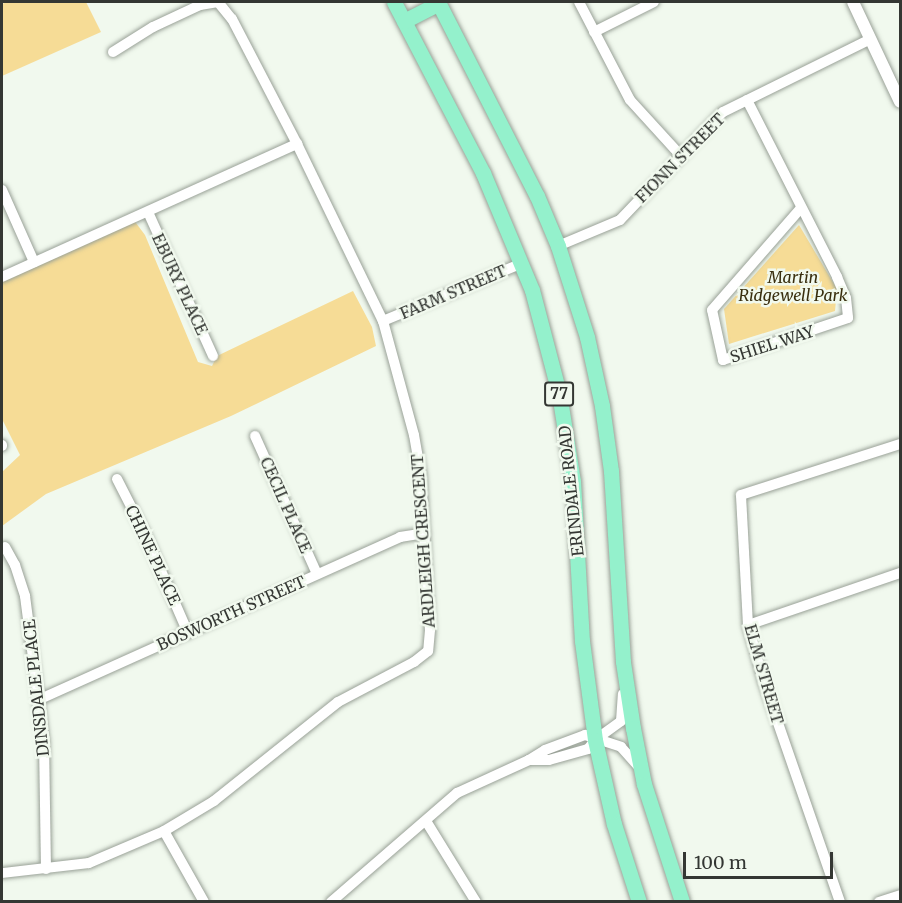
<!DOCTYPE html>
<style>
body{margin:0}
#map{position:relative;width:902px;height:903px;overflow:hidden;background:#f1f9ee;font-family:Merriweather,serif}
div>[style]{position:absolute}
.green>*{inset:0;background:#f6dc96}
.roads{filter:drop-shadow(0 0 2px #99a197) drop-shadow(0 0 2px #99a197)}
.minor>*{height:10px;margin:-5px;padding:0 5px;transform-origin:5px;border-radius:5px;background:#fff}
.tertiary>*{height:12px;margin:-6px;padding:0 6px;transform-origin:6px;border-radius:6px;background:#fff}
.primary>*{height:15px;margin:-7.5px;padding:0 7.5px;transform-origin:7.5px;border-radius:7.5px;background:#94f1cc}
span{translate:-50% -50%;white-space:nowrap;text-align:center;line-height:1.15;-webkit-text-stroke:5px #f1f9ee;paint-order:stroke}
.shield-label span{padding:2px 4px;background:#f1f9ee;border:2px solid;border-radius:4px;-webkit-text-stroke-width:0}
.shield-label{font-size:15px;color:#343733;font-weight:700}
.street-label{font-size:16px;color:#343733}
.park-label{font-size:16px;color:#392e0e;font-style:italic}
.frame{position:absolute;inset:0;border:3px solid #343733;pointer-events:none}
.scale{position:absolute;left:683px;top:852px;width:150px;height:27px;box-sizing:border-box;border:3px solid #343733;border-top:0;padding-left:8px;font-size:18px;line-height:21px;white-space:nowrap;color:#343733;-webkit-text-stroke:4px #f1f9ee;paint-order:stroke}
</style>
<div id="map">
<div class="green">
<i style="clip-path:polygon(7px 2px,86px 2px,101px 32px,2px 76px,2px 4px)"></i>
<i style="clip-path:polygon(133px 219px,145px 235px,198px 362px,212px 366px,217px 356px,353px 291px,372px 327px,376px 346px,231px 416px,46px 494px,2px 526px,2px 472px,20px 455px,2px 419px,2px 279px)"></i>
<i style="clip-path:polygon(799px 225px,837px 289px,835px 311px,729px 344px,724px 309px)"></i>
</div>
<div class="roads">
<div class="minor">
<i style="left:579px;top:2px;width:110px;rotate:62.5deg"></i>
<i style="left:630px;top:100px;width:76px;rotate:47.7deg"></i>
<i style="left:594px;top:32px;width:67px;rotate:-26.6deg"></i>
<i style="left:113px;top:52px;width:47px;rotate:-32deg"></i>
<i style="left:153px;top:27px;width:52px;rotate:-25.1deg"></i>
<i style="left:200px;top:5px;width:18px;rotate:-9deg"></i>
<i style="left:218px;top:2px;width:22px;rotate:51deg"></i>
<i style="left:232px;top:19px;width:141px;rotate:62.5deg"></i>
<i style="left:747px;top:100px;width:199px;rotate:63deg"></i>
<i style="left:837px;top:277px;width:23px;rotate:67deg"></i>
<i style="left:846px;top:298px;width:20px;rotate:84deg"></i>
<i style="left:848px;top:318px;width:132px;rotate:161.4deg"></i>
<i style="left:723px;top:360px;width:51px;rotate:-102.4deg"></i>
<i style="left:712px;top:310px;width:134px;rotate:-48.9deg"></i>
<i style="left:2px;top:190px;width:79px;rotate:66deg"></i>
<i style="left:148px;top:212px;width:158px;rotate:65.7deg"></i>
<i style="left:558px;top:246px;width:67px;rotate:-22.8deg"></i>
<i style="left:620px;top:220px;width:149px;rotate:-46.4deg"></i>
<i style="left:723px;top:112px;width:163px;rotate:-26.3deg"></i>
<i style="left:2px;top:277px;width:324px;rotate:-24.3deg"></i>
<i style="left:297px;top:144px;width:197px;rotate:64.1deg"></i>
<i style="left:383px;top:321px;width:118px;rotate:74.8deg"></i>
<i style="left:414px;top:435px;width:41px;rotate:80.1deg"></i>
<i style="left:421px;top:475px;width:155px;rotate:86.7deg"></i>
<i style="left:430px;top:630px;width:21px;rotate:95deg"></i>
<i style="left:428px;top:651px;width:18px;rotate:142deg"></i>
<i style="left:414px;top:662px;width:86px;rotate:152.2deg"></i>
<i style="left:338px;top:702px;width:159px;rotate:141.4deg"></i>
<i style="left:214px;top:801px;width:58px;rotate:149deg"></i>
<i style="left:164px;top:831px;width:82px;rotate:156.9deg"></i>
<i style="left:89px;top:863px;width:88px;rotate:173.4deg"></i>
<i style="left:383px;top:321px;width:151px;rotate:-22.6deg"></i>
<i style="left:255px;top:436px;width:151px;rotate:65.8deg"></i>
<i style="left:2px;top:445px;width:1px;rotate:90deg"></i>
<i style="left:117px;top:479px;width:62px;rotate:63deg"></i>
<i style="left:145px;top:534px;width:108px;rotate:66.5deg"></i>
<i style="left:5px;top:547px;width:21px;rotate:61deg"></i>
<i style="left:15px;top:565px;width:33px;rotate:72deg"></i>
<i style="left:25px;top:596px;width:147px;rotate:82.6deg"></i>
<i style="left:44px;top:742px;width:127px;rotate:89.1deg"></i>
<i style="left:748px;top:625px;width:161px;rotate:-18.9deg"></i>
<i style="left:38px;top:700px;width:397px;rotate:-24.2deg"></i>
<i style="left:400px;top:537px;width:25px;rotate:-9deg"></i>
<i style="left:529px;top:760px;width:20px"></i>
<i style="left:549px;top:760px;width:41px;rotate:-15.8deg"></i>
<i style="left:588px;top:749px;width:11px;rotate:-52deg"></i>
<i style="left:595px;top:740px;width:32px;rotate:-36deg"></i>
<i style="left:621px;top:721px;width:27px;rotate:-86deg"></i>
<i style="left:426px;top:821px;width:95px;rotate:58.3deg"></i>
<i style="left:164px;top:831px;width:81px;rotate:60.6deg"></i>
<i style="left:331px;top:902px;width:167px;rotate:-40.9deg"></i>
<i style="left:457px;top:793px;width:79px;rotate:-24.6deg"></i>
<i style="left:529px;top:760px;width:19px;rotate:-32deg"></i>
<i style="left:545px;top:750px;width:43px;rotate:-20.6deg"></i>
<i style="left:585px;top:735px;width:38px;rotate:18deg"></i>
<i style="left:621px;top:747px;width:27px;rotate:48deg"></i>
<i style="left:840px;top:902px;width:232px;rotate:-109.1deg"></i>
<i style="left:764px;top:683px;width:60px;rotate:-105.4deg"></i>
<i style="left:748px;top:625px;width:130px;rotate:-93.1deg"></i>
<i style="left:741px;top:495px;width:167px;rotate:-17.8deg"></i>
<i style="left:879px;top:902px;width:22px;rotate:-18deg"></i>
</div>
<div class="tertiary">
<i style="left:853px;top:2px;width:110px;rotate:64.8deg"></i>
</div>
<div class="primary">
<i style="left:394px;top:2px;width:193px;rotate:62.5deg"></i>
<i style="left:483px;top:173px;width:127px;rotate:67.3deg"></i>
<i style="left:532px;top:290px;width:106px;rotate:75.3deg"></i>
<i style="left:559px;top:393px;width:89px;rotate:81deg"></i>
<i style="left:573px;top:481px;width:160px;rotate:86.8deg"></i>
<i style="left:582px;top:641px;width:100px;rotate:82.5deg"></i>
<i style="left:595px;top:740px;width:86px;rotate:77.3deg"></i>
<i style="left:614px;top:824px;width:82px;rotate:72.2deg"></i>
<i style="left:438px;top:2px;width:218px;rotate:63deg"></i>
<i style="left:537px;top:196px;width:54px;rotate:67.2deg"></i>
<i style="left:558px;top:246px;width:96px;rotate:72.3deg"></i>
<i style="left:587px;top:337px;width:71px;rotate:77.7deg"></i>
<i style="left:602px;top:406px;width:66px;rotate:82.1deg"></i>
<i style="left:611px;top:471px;width:191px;rotate:86.4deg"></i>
<i style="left:623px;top:662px;width:67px;rotate:81.4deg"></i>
<i style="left:633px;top:728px;width:57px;rotate:78.9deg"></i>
<i style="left:644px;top:784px;width:124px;rotate:72.1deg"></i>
<i style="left:404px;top:21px;width:39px;rotate:-27deg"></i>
</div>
</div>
<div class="shield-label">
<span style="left:559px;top:394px">77</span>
</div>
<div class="street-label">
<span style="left:680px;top:158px;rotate:-45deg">FIONN STREET</span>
<span style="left:180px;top:284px;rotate:65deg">EBURY PLACE</span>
<span style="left:453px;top:292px;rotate:-23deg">FARM STREET</span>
<span style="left:772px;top:344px;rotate:-18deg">SHIEL WAY</span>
<span style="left:571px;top:491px;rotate:-96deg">ERINDALE ROAD</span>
<span style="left:286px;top:505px;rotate:66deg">CECIL PLACE</span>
<span style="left:423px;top:541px;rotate:-94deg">ARDLEIGH CRESCENT</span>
<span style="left:153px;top:555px;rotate:65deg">CHINE PLACE</span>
<span style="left:231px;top:613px;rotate:-24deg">BOSWORTH STREET</span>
<span style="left:764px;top:674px;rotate:74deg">ELM STREET</span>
<span style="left:36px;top:688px;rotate:-96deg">DINSDALE PLACE</span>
</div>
<div class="park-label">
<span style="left:793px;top:286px">Martin<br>Ridgewell Park</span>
</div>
<div class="frame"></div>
<div class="scale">100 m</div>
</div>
